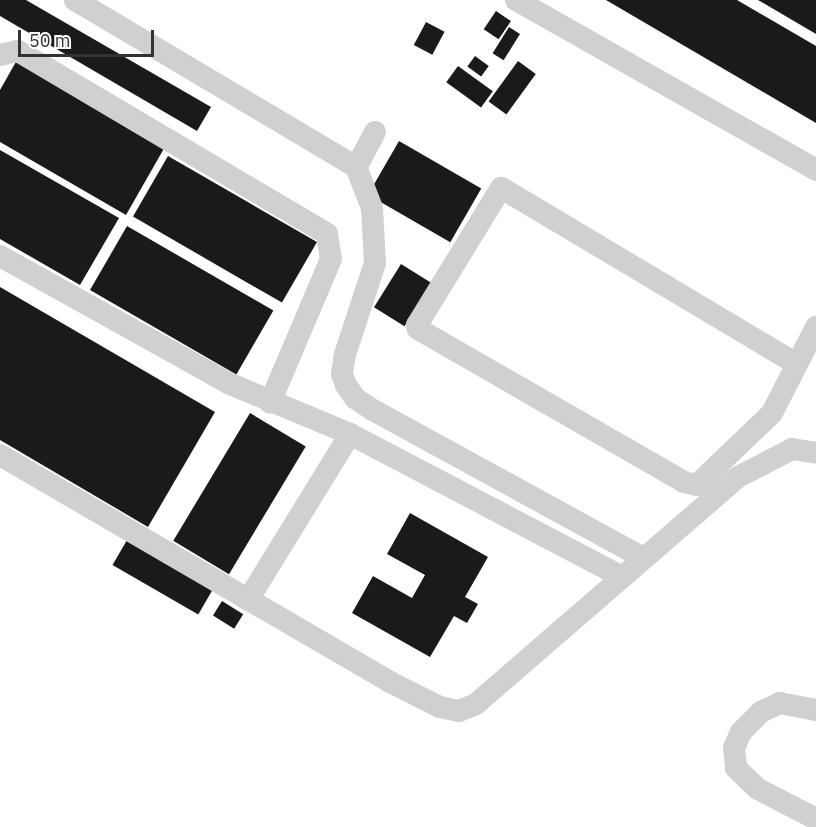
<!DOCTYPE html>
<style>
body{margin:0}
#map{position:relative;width:816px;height:827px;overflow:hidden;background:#fff;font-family:"IBM Plex Sans",sans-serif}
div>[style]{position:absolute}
.building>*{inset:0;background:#1a1a1a;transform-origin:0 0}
.minor>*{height:22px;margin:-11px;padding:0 11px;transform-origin:11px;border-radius:11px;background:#d0d0d0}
span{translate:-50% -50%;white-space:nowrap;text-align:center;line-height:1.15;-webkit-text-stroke:6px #fff;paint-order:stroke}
.scale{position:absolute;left:18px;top:30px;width:136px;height:27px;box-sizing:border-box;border:3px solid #333;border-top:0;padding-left:8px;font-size:18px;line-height:21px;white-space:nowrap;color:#333;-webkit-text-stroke:4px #fff;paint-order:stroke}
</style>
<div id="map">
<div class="building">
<i style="clip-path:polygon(0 0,26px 0,211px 107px,197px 131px,0 16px)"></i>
<i style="clip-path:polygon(606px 0,737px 0,816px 46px,816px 123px)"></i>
<i style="clip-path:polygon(758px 0,816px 0,816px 34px)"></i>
<i style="left:496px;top:11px;width:18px;height:22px;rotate:34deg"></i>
<i style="left:426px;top:22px;width:21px;height:26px;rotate:28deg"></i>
<i style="left:509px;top:27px;width:13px;height:31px;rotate:32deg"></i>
<i style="left:475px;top:56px;width:17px;height:13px;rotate:36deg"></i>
<i style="clip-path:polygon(17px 60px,166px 145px,126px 215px,0 142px,0 90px)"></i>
<i style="left:518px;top:61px;width:22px;height:50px;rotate:36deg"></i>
<i style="left:458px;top:66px;width:43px;height:20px;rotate:36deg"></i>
<i style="left:399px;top:141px;width:95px;height:62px;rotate:30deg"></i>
<i style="clip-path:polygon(0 150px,119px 218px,80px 285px,0 239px)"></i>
<i style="left:168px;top:156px;width:172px;height:70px;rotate:30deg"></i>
<i style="left:127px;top:226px;width:169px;height:74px;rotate:30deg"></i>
<i style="left:401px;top:264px;width:36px;height:51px;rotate:32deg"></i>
<i style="clip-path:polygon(0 287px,215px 412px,148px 527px,0 440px)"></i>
<i style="left:250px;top:413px;width:65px;height:149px;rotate:31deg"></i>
<i style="clip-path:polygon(410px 513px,488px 557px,465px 597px,478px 604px,467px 623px,454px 616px,430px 657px,352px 613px,373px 576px,412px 598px,425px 575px,387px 554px)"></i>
<i style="left:127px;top:540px;width:99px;height:29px;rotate:30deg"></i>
<i style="left:222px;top:601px;width:25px;height:17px;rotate:32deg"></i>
</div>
<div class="minor">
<i style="left:75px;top:0;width:327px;rotate:30.7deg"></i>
<i style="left:516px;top:0;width:345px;rotate:29.5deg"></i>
<i style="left:0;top:55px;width:18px;rotate:-13deg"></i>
<i style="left:18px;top:51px;width:359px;rotate:30.6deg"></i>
<i style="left:327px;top:234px;width:25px;rotate:81deg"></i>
<i style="left:331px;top:259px;width:156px;rotate:113deg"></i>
<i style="left:375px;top:132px;width:40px;rotate:118deg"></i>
<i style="left:356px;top:167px;width:44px;rotate:68.7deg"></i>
<i style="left:372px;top:208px;width:55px;rotate:86.9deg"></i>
<i style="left:375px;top:263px;width:96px;rotate:108.2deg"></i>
<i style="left:345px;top:354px;width:20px;rotate:99deg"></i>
<i style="left:342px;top:374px;width:12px;rotate:70deg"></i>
<i style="left:346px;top:385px;width:16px;rotate:55deg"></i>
<i style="left:355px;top:398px;width:22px;rotate:34deg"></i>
<i style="left:373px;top:410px;width:308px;rotate:28.7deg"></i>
<i style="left:0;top:256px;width:261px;rotate:29.1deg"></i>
<i style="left:228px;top:383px;width:132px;rotate:22.7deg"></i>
<i style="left:350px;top:434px;width:307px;rotate:27.7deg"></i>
<i style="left:795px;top:363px;width:342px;rotate:-149.2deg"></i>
<i style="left:501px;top:188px;width:161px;rotate:121.5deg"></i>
<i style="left:417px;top:325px;width:4px;rotate:76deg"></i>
<i style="left:418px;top:329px;width:307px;rotate:29.9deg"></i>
<i style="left:684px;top:482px;width:13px;rotate:13deg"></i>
<i style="left:697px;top:485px;width:104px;rotate:-43.8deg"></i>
<i style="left:772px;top:413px;width:97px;rotate:-62.9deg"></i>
<i style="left:0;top:455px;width:451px;rotate:30.2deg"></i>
<i style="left:390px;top:682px;width:56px;rotate:26.6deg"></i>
<i style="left:440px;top:707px;width:19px;rotate:12deg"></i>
<i style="left:459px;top:711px;width:18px;rotate:-22deg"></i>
<i style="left:476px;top:704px;width:347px;rotate:-40.9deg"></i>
<i style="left:738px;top:477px;width:61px;rotate:-27.4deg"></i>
<i style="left:792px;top:449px;width:24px;rotate:9deg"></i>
<i style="left:248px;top:600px;width:195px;rotate:-58.4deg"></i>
<i style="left:816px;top:710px;width:37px;rotate:-169deg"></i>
<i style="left:780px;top:703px;width:21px;rotate:155deg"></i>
<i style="left:761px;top:712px;width:28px;rotate:135deg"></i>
<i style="left:741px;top:732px;width:17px;rotate:114deg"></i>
<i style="left:734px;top:748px;width:20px;rotate:84deg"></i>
<i style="left:736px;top:768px;width:30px;rotate:44deg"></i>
<i style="left:758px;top:789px;width:65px;rotate:27.3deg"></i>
</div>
<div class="scale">50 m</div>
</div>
